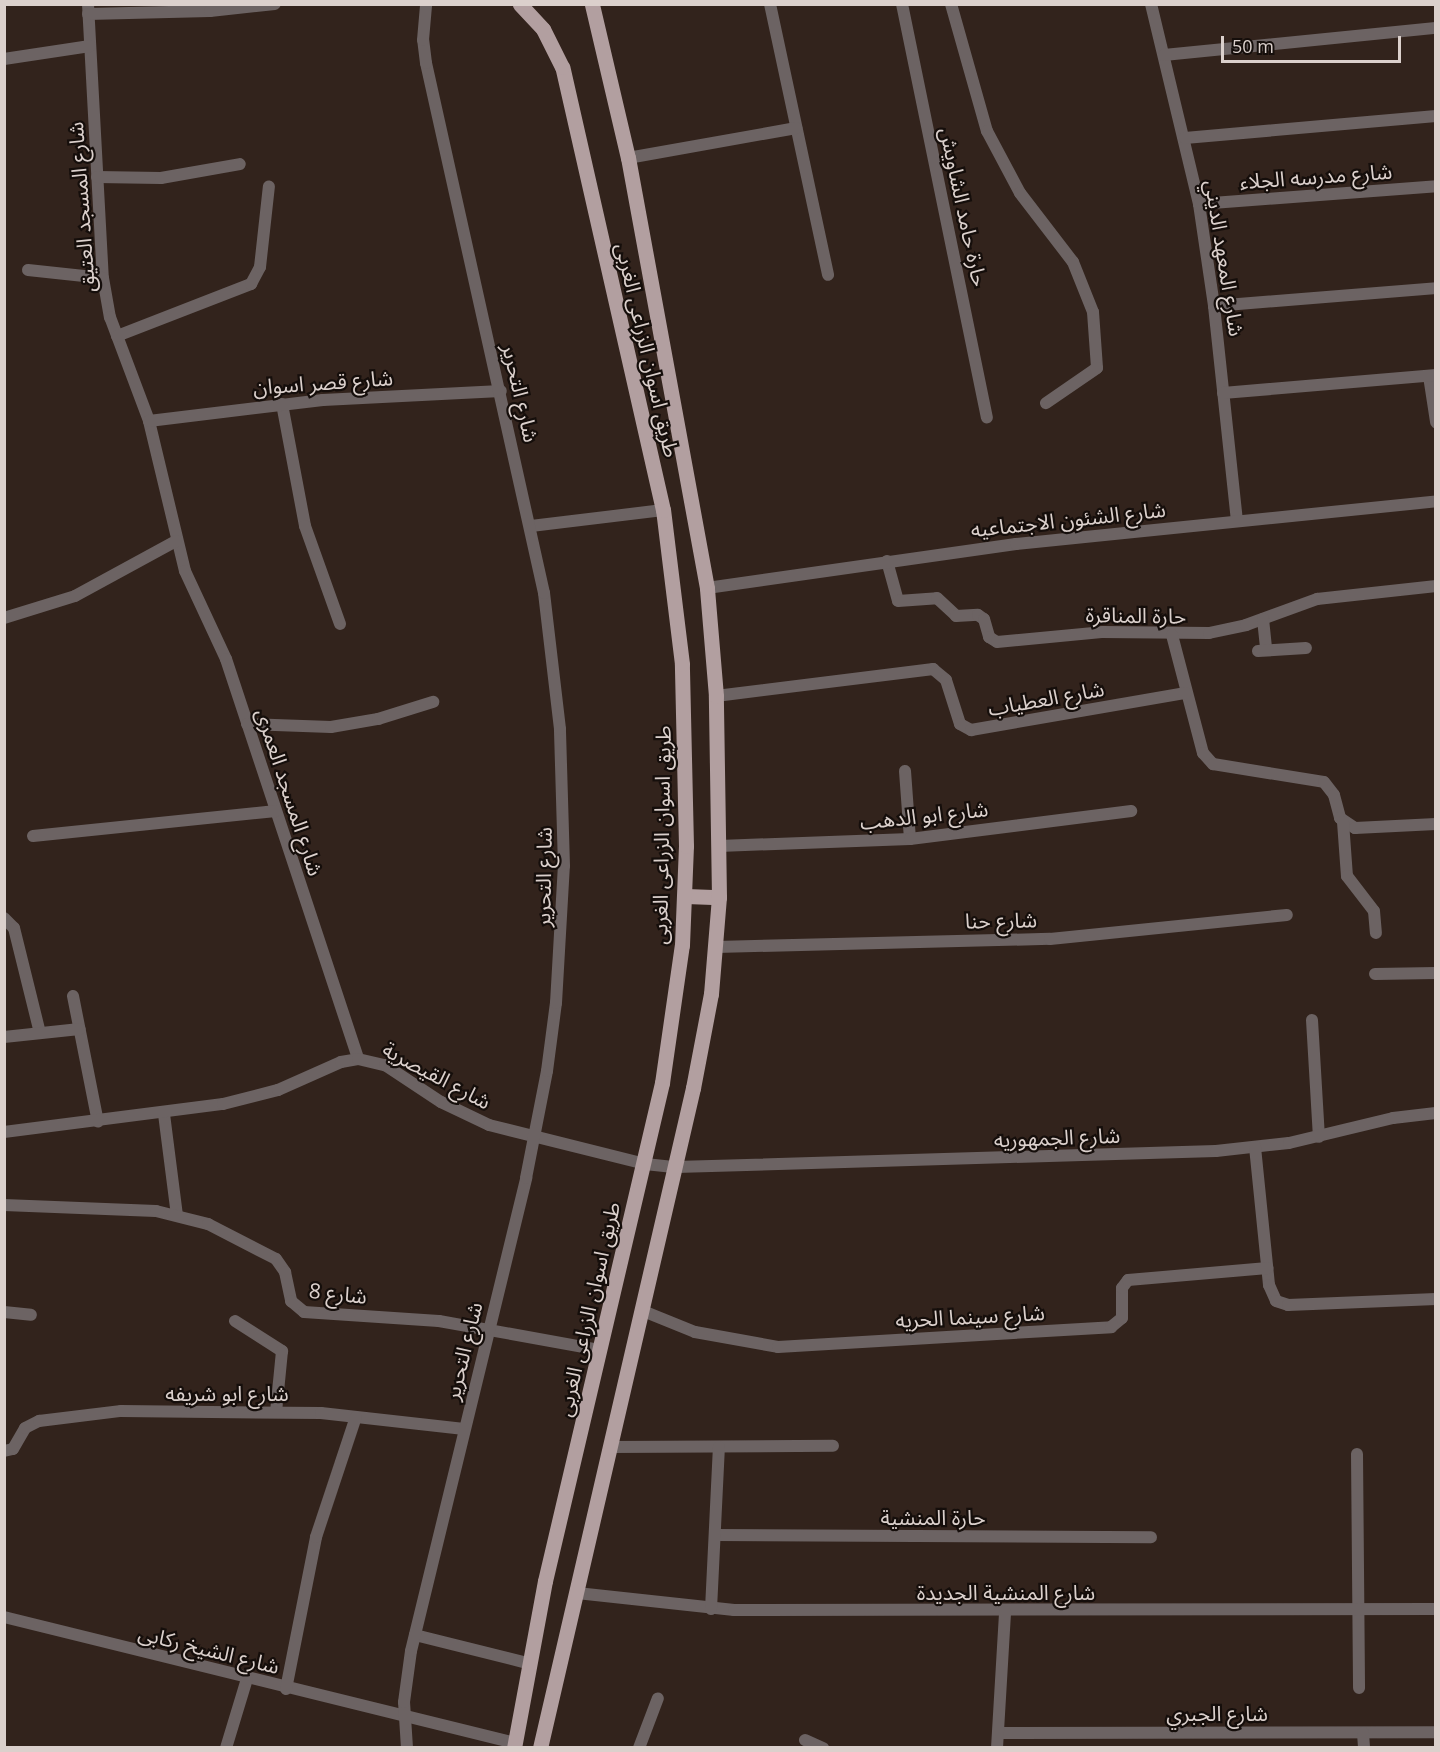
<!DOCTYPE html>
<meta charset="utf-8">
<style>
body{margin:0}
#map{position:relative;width:1440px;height:1752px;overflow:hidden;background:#32231c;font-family:"Open Sans","Noto Sans Arabic",sans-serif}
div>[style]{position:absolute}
.service>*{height:12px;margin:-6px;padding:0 6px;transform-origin:6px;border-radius:6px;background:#6c6363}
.minor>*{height:12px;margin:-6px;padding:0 6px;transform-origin:6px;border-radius:6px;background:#6c6363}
.primary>*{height:15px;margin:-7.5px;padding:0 7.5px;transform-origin:7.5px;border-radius:7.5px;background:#b29fa0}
span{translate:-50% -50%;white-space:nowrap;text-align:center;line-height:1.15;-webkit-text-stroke:4.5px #150e0b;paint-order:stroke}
.street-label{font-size:21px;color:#dbd0cc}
.frame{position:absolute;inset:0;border:6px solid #dbd0cc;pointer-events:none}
.scale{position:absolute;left:1221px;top:36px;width:180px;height:27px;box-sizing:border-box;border:3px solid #dbd0cc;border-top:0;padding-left:8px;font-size:18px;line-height:21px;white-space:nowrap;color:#dbd0cc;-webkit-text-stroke:4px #150e0b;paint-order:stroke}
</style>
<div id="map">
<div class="service">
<i style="left:951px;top:4px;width:132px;rotate:74.2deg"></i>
<i style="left:987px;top:131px;width:70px;rotate:62deg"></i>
<i style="left:1020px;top:193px;width:87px;rotate:52.5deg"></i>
<i style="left:1073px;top:262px;width:54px;rotate:68.2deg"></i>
<i style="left:1093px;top:312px;width:56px;rotate:85.9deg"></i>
<i style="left:1097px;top:368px;width:62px;rotate:145.5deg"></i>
</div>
<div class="minor">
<i style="left:88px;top:4px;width:274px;rotate:86.9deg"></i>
<i style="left:103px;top:278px;width:40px;rotate:80deg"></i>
<i style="left:110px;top:317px;width:111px;rotate:69.4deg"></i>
<i style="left:149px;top:421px;width:154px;rotate:76.5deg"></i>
<i style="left:185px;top:571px;width:97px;rotate:65deg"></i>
<i style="left:226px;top:659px;width:421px;rotate:71.7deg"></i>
<i style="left:770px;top:4px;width:277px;rotate:77.9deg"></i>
<i style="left:902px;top:4px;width:422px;rotate:78.4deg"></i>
<i style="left:1151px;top:4px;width:206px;rotate:76.5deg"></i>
<i style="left:1199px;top:204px;width:103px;rotate:81.6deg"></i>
<i style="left:1214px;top:306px;width:215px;rotate:83.9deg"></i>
<i style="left:88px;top:14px;width:122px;rotate:-1.4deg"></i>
<i style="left:210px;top:11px;width:65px;rotate:-6.1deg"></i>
<i style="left:1164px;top:55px;width:273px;rotate:-5.7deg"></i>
<i style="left:4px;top:59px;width:87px;rotate:-8.6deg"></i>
<i style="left:1185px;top:138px;width:252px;rotate:-5deg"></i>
<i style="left:628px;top:158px;width:171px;rotate:-10.1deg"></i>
<i style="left:97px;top:177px;width:64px;rotate:0.9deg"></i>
<i style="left:161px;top:178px;width:80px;rotate:-10deg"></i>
<i style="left:1199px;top:204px;width:238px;rotate:-4.3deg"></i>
<i style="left:28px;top:270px;width:75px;rotate:6.1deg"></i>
<i style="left:1214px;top:306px;width:223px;rotate:-4.6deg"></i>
<i style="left:117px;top:336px;width:144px;rotate:-21.2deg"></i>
<i style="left:251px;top:284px;width:19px;rotate:-62deg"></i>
<i style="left:260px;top:267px;width:81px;rotate:-83.7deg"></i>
<i style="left:1429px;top:376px;width:47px;rotate:81.3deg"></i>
<i style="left:1223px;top:393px;width:214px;rotate:-4.8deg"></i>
<i style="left:282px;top:404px;width:124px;rotate:79.3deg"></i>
<i style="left:305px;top:526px;width:104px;rotate:70.3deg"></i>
<i style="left:149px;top:421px;width:175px;rotate:-6.9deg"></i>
<i style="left:323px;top:400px;width:178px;rotate:-2.9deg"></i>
<i style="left:531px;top:526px;width:133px;rotate:-6.9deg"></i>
<i style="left:887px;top:561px;width:41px;rotate:74.6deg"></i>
<i style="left:898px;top:601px;width:39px;rotate:-4deg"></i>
<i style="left:937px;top:598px;width:26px;rotate:43deg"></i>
<i style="left:956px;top:616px;width:22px;rotate:-3deg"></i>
<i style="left:978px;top:615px;width:7px;rotate:34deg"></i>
<i style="left:984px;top:619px;width:19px;rotate:74deg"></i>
<i style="left:989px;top:637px;width:9px;rotate:32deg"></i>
<i style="left:997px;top:642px;width:105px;rotate:-5.4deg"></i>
<i style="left:1102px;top:632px;width:107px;rotate:0.5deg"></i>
<i style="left:1209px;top:633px;width:38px;rotate:-12deg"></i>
<i style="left:1246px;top:625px;width:76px;rotate:-20.1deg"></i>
<i style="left:1317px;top:599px;width:120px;rotate:-6.2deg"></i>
<i style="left:707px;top:588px;width:312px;rotate:-8.1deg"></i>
<i style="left:1016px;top:544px;width:422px;rotate:-5.8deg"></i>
<i style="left:4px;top:618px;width:74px;rotate:-17.2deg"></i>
<i style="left:75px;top:596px;width:115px;rotate:-28.6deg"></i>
<i style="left:1263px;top:619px;width:31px;rotate:84deg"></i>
<i style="left:1172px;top:635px;width:122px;rotate:75.3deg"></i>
<i style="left:1203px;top:753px;width:15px;rotate:48deg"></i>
<i style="left:1213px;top:764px;width:112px;rotate:9.2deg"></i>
<i style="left:1324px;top:782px;width:16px;rotate:52deg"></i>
<i style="left:1334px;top:795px;width:24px;rotate:75deg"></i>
<i style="left:1340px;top:818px;width:18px;rotate:34deg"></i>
<i style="left:1355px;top:828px;width:81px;rotate:-2.8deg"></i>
<i style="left:1258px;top:651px;width:48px;rotate:-3.6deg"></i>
<i style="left:716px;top:696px;width:219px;rotate:-7.1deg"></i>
<i style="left:933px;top:669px;width:17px;rotate:40deg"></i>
<i style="left:946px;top:680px;width:46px;rotate:72.3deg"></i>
<i style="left:960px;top:724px;width:13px;rotate:29deg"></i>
<i style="left:971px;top:730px;width:218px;rotate:-9.8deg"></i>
<i style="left:247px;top:724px;width:84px;rotate:2deg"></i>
<i style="left:331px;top:727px;width:48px;rotate:-9.7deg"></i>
<i style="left:378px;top:719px;width:58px;rotate:-17.2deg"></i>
<i style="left:905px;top:771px;width:68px;rotate:85.8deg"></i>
<i style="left:1343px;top:822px;width:54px;rotate:85.8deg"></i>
<i style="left:1347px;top:876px;width:44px;rotate:52.4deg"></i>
<i style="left:1374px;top:911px;width:22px;rotate:85deg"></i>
<i style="left:33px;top:836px;width:244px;rotate:-5.9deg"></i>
<i style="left:719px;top:846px;width:191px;rotate:-2.1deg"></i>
<i style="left:910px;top:839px;width:223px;rotate:-7.2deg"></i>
<i style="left:4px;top:918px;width:14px;rotate:45deg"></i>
<i style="left:14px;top:928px;width:108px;rotate:76.1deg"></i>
<i style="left:716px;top:947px;width:334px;rotate:-1.4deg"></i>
<i style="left:1050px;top:939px;width:238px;rotate:-5.8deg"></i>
<i style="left:1375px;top:974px;width:61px;rotate:-0.9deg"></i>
<i style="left:73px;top:996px;width:128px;rotate:78.8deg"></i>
<i style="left:1312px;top:1020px;width:117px;rotate:86.6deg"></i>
<i style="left:4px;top:1037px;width:76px;rotate:-6deg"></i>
<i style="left:164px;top:1114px;width:102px;rotate:82.7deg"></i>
<i style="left:4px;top:1132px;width:221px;rotate:-7.3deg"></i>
<i style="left:223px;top:1104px;width:57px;rotate:-14.3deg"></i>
<i style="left:278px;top:1090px;width:69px;rotate:-24deg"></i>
<i style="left:341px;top:1062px;width:17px;rotate:-10deg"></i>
<i style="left:358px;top:1059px;width:28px;rotate:13deg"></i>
<i style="left:385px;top:1065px;width:67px;rotate:33.5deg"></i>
<i style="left:441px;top:1102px;width:53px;rotate:25.6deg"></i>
<i style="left:489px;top:1125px;width:161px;rotate:14deg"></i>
<i style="left:645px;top:1164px;width:31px;rotate:6deg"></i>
<i style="left:676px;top:1167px;width:540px;rotate:-1.7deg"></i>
<i style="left:1216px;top:1151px;width:73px;rotate:-6.3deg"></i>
<i style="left:1289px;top:1143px;width:107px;rotate:-13.5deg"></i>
<i style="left:1393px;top:1118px;width:43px;rotate:-6.6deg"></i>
<i style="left:1255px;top:1147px;width:139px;rotate:84.2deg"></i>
<i style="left:1269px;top:1285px;width:17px;rotate:66deg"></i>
<i style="left:1276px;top:1301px;width:13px;rotate:18deg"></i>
<i style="left:1288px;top:1305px;width:148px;rotate:-2.3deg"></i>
<i style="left:4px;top:1205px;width:152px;rotate:2.3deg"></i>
<i style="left:156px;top:1211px;width:54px;rotate:14deg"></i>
<i style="left:208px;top:1224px;width:76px;rotate:27.2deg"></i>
<i style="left:276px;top:1259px;width:16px;rotate:55deg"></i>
<i style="left:285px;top:1272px;width:30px;rotate:78deg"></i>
<i style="left:291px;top:1301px;width:17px;rotate:40deg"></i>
<i style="left:304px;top:1312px;width:135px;rotate:3.8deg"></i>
<i style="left:439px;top:1321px;width:164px;rotate:10.2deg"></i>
<i style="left:643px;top:1311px;width:56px;rotate:22deg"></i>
<i style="left:695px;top:1332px;width:84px;rotate:10.2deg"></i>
<i style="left:778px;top:1347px;width:334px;rotate:-3.4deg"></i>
<i style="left:1111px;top:1327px;width:14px;rotate:-39deg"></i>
<i style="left:1122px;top:1318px;width:30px;rotate:-90deg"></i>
<i style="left:1122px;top:1288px;width:10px;rotate:-53deg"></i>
<i style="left:1128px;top:1280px;width:140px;rotate:-4.9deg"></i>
<i style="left:4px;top:1312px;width:27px;rotate:6deg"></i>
<i style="left:235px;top:1321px;width:56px;rotate:32.6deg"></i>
<i style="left:282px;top:1351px;width:61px;rotate:95.6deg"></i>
<i style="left:611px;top:1447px;width:222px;rotate:-0.3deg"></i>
<i style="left:4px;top:1451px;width:9px;rotate:-13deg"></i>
<i style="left:13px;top:1449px;width:24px;rotate:-60deg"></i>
<i style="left:25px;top:1428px;width:16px;rotate:-27deg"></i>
<i style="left:39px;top:1421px;width:83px;rotate:-7deg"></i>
<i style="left:121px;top:1411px;width:200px;rotate:0.6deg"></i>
<i style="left:321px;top:1413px;width:144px;rotate:6.4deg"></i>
<i style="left:1357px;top:1454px;width:234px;rotate:89.5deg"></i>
<i style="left:715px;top:1535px;width:436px;rotate:0.3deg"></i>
<i style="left:577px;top:1593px;width:158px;rotate:6.2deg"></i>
<i style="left:734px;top:1610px;width:702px;rotate:-0.08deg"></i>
<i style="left:711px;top:1609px;width:162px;rotate:-87.2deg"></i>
<i style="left:4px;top:1617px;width:526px;rotate:13.85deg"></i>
<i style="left:415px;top:1635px;width:115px;rotate:14deg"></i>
<i style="left:286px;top:1689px;width:155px;rotate:-78.8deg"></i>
<i style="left:316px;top:1537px;width:126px;rotate:-71.6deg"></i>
<i style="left:998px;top:1733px;width:438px;rotate:-0.1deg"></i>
<i style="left:1363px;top:1733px;width:15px;rotate:86deg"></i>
<i style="left:805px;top:1740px;width:20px;rotate:24deg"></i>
<i style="left:226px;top:1748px;width:72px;rotate:-73.1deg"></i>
<i style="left:407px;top:1748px;width:46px;rotate:-93.7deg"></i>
<i style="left:404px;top:1702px;width:51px;rotate:-82.2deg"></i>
<i style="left:411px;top:1651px;width:487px;rotate:-76.3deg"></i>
<i style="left:526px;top:1178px;width:109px;rotate:-78.9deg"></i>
<i style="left:547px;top:1071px;width:69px;rotate:-82.5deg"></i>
<i style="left:556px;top:1003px;width:137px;rotate:-86.7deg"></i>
<i style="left:564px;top:866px;width:137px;rotate:-91.7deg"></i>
<i style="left:560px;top:729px;width:137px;rotate:-96.7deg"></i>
<i style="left:544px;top:593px;width:543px;rotate:-102.55deg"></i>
<i style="left:426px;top:63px;width:23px;rotate:-97deg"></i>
<i style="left:423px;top:40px;width:36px;rotate:-85deg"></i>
<i style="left:639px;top:1748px;width:53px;rotate:-69.2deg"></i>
<i style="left:997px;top:1748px;width:136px;rotate:-86.6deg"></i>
</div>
<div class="primary">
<i style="left:686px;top:896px;width:33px;rotate:2deg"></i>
<i style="left:514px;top:1748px;width:170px;rotate:-79.5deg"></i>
<i style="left:545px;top:1581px;width:512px;rotate:-76.78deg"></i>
<i style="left:662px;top:1083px;width:139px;rotate:-81.8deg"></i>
<i style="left:682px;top:945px;width:99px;rotate:-87.7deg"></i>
<i style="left:686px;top:846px;width:182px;rotate:-91.3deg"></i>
<i style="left:682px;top:664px;width:155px;rotate:-97deg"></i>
<i style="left:663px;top:510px;width:454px;rotate:-102.8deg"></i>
<i style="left:562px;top:67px;width:42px;rotate:-116.6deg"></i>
<i style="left:543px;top:29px;width:34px;rotate:-133deg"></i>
<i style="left:540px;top:1748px;width:678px;rotate:-76.95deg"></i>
<i style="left:693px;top:1088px;width:96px;rotate:-79.2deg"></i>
<i style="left:711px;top:994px;width:97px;rotate:-85.3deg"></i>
<i style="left:719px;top:897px;width:201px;rotate:-90.9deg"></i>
<i style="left:716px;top:696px;width:108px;rotate:-94.8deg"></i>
<i style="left:707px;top:588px;width:437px;rotate:-100.4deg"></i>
<i style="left:628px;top:158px;width:158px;rotate:-103.2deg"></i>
</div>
<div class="street-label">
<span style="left:1316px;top:176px;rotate:-4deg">شارع مدرسه الجلاء</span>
<span style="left:81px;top:207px;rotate:-94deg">شارع المسجد العتيق</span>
<span style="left:964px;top:207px;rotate:78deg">حارة حامد الشاويش</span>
<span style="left:1225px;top:258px;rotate:81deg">شارع المعهد الديني</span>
<span style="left:648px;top:350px;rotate:77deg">طريق اسوان الزراعى الغربى</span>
<span style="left:323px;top:382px;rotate:-4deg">شارع قصر اسوان</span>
<span style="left:521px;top:393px;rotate:77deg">شارع التحرير</span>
<span style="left:1068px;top:519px;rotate:-6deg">شارع الشئون الاجتماعيه</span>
<span style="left:1136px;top:615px;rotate:1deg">حارة المناقرة</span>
<span style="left:1046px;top:698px;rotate:-10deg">شارع العطياب</span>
<span style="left:290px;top:792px;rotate:72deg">شارع المسجد العمرى</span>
<span style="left:924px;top:815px;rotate:-6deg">شارع ابو الدهب</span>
<span style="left:661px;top:835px;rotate:-89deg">طريق اسوان الزراعى الغربى</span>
<span style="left:543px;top:877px;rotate:-89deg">شارع التحرير</span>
<span style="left:1001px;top:920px;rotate:-1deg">شارع حنا</span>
<span style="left:437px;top:1075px;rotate:28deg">شارع القيصرية</span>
<span style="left:1057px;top:1137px;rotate:-2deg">شارع الجمهوريه</span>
<span style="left:338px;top:1293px;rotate:6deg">شارع 8</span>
<span style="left:588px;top:1309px;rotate:-77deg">طريق اسوان الزراعى الغربى</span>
<span style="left:970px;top:1316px;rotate:-3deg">شارع سينما الحريه</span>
<span style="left:463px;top:1351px;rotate:-76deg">شارع التحرير</span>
<span style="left:227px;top:1393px">شارع ابو شريفه</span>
<span style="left:933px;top:1517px">حارة المنشية</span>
<span style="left:1006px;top:1592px">شارع المنشية الجديدة</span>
<span style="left:209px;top:1649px;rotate:14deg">شارع الشيخ ركابى</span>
<span style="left:1217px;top:1713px">شارع الجبري</span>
</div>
<div class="frame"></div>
<div class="scale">50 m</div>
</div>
